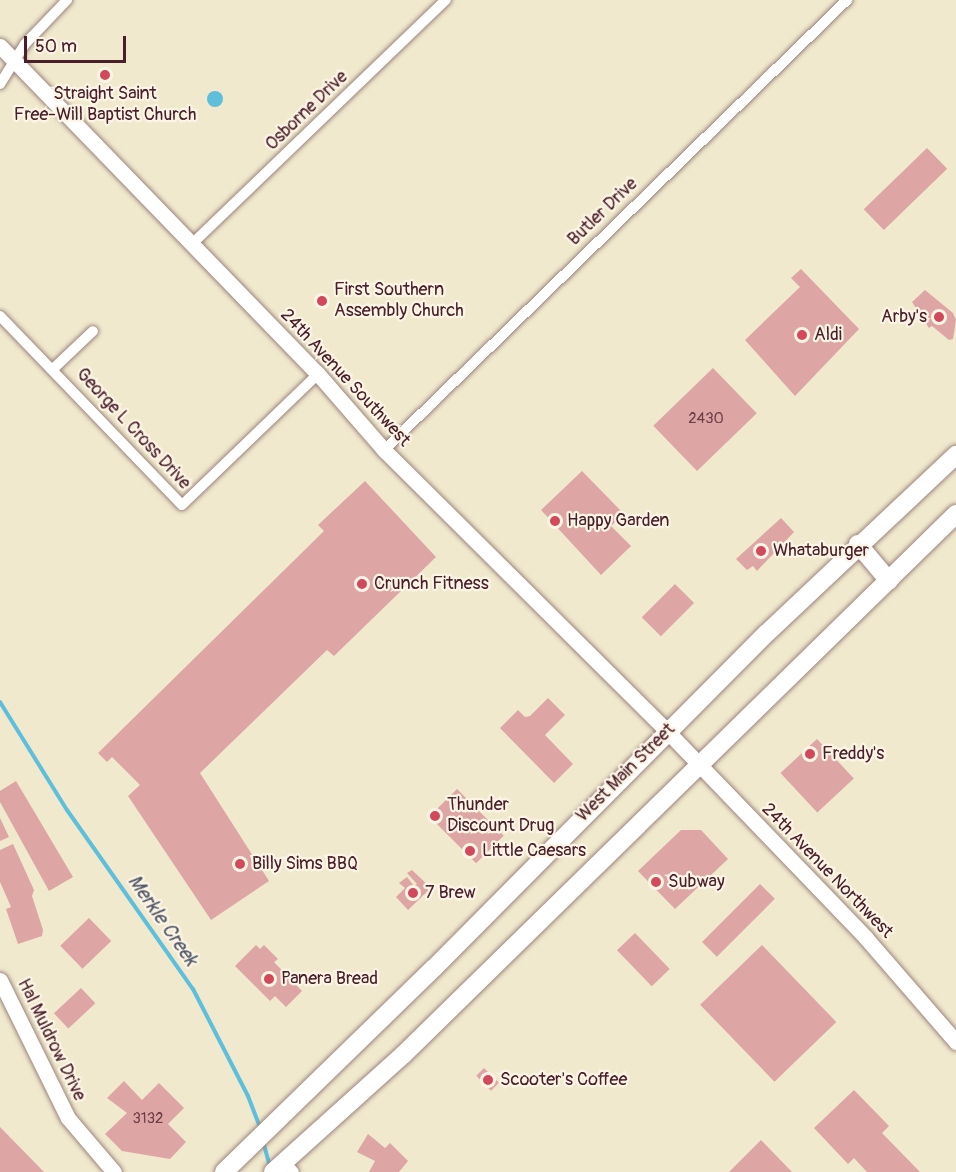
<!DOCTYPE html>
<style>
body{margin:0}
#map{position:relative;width:956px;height:1172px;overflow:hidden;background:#f0e9ce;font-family:Pangolin,sans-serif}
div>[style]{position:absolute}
.water>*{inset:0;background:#5dbfdc}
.round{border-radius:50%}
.stream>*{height:4px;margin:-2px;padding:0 2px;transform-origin:2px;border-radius:2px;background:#5dbfdc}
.building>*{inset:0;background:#dda5a3;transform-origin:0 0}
.roads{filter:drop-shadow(0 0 2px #9d847c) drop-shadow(0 0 2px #9d847c)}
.street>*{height:10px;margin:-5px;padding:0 5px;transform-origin:5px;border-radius:5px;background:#fff}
.secondary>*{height:15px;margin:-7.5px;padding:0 7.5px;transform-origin:7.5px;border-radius:7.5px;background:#fff}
.primary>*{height:18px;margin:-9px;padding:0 9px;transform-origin:9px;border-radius:9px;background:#fff}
.dots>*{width:16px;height:16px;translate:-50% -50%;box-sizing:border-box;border:3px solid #fcf5e5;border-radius:50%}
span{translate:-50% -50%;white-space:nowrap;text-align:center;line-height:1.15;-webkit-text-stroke:4.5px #fcf5e5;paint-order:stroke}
.number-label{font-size:15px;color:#6f4049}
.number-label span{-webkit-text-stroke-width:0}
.poi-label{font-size:18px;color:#4a1f2b}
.left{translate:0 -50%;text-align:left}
.right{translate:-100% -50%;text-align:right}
.street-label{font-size:18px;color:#4a1f2b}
.water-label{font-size:20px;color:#515769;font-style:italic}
.scale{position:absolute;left:24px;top:36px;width:102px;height:27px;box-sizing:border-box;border:3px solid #4a1f2b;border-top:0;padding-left:8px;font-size:18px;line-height:21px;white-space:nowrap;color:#4a1f2b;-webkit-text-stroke:4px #fcf5e5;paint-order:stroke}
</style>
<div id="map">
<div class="water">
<i class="round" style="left:207px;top:91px;width:16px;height:16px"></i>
</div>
<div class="stream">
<i style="left:0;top:702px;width:127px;rotate:58.2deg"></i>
<i style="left:67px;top:810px;width:219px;rotate:54.9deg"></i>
<i style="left:193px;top:989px;width:120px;rotate:62.8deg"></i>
<i style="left:248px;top:1096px;width:34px;rotate:69deg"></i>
<i style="left:263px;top:1141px;width:28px;rotate:75deg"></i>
</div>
<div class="building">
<i style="left:927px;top:148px;width:29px;height:88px;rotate:46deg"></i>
<i style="clip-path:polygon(801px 269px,859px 329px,795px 396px,745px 340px,800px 287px,791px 278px)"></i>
<i style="clip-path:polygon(925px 290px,953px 313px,956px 320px,953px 339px,949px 340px,932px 326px,929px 328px,912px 302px)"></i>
<i style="left:713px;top:368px;width:63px;height:83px;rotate:46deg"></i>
<i style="clip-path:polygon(582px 471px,624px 514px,611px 526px,631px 546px,601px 575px,541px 510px)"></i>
<i style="clip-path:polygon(365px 481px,436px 557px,334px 656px,327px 650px,200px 773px,269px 881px,211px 920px,128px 796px,140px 785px,112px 757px,107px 762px,98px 753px,324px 531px,318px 525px)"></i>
<i style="clip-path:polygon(781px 518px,794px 532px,757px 571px,753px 566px,747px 570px,736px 559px)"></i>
<i style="left:675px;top:584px;width:27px;height:47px;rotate:45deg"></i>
<i style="clip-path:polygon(548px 698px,565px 715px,545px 735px,573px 764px,554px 783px,500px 728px,518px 710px,525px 717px,530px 716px)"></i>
<i style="left:817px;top:739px;width:54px;height:50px;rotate:47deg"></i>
<i style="clip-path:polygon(16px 781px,73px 877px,49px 891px,0 802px,0 791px)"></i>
<i style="left:457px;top:789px;width:66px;height:39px;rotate:45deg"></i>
<i style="clip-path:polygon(0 818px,9px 837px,0 841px)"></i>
<i style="clip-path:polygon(681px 830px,701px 830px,728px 859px,675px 909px,638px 871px)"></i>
<i style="clip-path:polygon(13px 844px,34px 890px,32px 896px,43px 930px,42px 936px,18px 944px,6px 909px,11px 907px,0 882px,0 850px)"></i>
<i style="clip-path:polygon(412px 870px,431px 888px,408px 910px,396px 897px,405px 888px,399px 883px,407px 877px,414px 886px,417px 884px,407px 873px)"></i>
<i style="left:760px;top:884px;width:21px;height:82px;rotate:45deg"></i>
<i style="left:89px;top:918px;width:32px;height:40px;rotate:46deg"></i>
<i style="left:635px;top:933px;width:50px;height:25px;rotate:46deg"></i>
<i style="clip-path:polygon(256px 945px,260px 949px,264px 945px,278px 959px,274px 962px,302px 991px,286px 1007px,275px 996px,270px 1001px,235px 966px)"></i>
<i style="left:762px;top:945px;width:107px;height:86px;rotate:46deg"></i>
<i style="left:81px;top:988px;width:21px;height:37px;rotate:47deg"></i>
<i style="left:484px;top:1068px;width:21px;height:11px;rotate:45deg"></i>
<i style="clip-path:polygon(124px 1081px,142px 1100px,159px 1083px,184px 1108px,168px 1124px,186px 1142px,170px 1159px,122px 1151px,105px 1134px,127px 1113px,107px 1098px)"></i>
<i style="clip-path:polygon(854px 1090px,889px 1126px,882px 1133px,920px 1172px,867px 1172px,854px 1158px,848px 1164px,814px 1128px)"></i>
<i style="clip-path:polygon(0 1127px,44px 1172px,0 1172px)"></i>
<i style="clip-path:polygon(368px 1134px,385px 1148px,390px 1143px,408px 1161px,399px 1172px,369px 1172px,375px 1161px,357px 1152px)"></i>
<i style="clip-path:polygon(761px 1140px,792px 1172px,729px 1172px)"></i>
</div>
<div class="roads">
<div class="street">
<i style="left:0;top:84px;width:47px;rotate:-58deg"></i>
<i style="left:25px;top:44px;width:61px;rotate:-46.3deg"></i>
<i style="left:191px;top:245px;width:354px;rotate:-43.9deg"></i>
<i style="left:0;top:316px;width:262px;rotate:46.1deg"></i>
<i style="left:182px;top:505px;width:189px;rotate:-43.9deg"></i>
<i style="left:53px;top:369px;width:55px;rotate:-43.5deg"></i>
<i style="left:384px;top:450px;width:646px;rotate:-44.18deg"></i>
<i style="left:285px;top:1162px;width:13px;rotate:48deg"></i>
</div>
<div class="secondary">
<i style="left:0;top:46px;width:457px;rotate:45.9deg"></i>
<i style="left:318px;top:374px;width:101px;rotate:49deg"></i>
<i style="left:384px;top:450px;width:399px;rotate:44.8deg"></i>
<i style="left:667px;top:731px;width:287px;rotate:46.1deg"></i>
<i style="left:866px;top:938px;width:138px;rotate:49.1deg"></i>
<i style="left:0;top:980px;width:154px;rotate:63.8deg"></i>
<i style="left:68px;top:1118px;width:71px;rotate:49.6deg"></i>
</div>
<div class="primary">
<i style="left:858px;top:544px;width:48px;rotate:50deg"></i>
<i style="left:224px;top:1172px;width:293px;rotate:-44.2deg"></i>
<i style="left:434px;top:968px;width:472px;rotate:-45.2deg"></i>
<i style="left:767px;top:633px;width:260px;rotate:-43.3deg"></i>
<i style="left:273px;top:1172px;width:175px;rotate:-42deg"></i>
<i style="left:403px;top:1055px;width:774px;rotate:-44.37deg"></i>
</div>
</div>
<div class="dots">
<i style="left:105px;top:75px;background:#d1495b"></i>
<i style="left:322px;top:301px;background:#d1495b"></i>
<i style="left:939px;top:317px;background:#d1495b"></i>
<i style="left:802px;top:335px;background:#d1495b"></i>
<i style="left:555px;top:521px;background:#d1495b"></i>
<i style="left:761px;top:551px;background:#d1495b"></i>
<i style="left:362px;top:584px;background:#d1495b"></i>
<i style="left:810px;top:754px;background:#d1495b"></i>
<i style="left:435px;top:816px;background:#d1495b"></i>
<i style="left:470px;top:851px;background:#d1495b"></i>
<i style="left:240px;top:864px;background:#d1495b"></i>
<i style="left:656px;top:882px;background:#d1495b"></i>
<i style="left:413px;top:893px;background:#d1495b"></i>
<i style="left:269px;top:979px;background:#d1495b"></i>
<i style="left:488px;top:1080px;background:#d1495b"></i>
</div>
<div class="number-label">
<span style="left:706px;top:419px">2430</span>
<span style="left:148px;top:1119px">3132</span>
</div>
<div class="poi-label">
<span style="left:105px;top:105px">Straight Saint<br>Free-Will Baptist Church</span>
<span class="left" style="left:334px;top:301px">First Southern<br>Assembly Church</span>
<span class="right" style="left:927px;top:317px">Arby's</span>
<span class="left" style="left:814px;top:335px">Aldi</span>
<span class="left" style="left:567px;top:521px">Happy Garden</span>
<span class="left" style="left:773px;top:551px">Whataburger</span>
<span class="left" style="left:374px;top:584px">Crunch Fitness</span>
<span class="left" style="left:822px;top:754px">Freddy's</span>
<span class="left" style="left:447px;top:816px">Thunder<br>Discount Drug</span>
<span class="left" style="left:482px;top:851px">Little Caesars</span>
<span class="left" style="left:252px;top:864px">Billy Sims BBQ</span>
<span class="left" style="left:668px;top:882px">Subway</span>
<span class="left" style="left:425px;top:893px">7 Brew</span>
<span class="left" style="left:281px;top:979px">Panera Bread</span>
<span class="left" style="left:500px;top:1080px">Scooter's Coffee</span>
</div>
<div class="street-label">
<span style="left:307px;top:111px;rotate:-44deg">Osborne Drive</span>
<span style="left:603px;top:212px;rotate:-44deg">Butler Drive</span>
<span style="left:345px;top:378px;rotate:47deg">24th Avenue Southwest</span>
<span style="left:133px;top:429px;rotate:47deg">George L Cross Drive</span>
<span style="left:626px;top:773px;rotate:-45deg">West Main Street</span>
<span style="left:827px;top:871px;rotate:46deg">24th Avenue Northwest</span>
<span style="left:51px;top:1040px;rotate:64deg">Hal Muldrow Drive</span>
</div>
<div class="water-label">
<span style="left:163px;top:920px;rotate:55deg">Merkle Creek</span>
</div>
<div class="scale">50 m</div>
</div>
